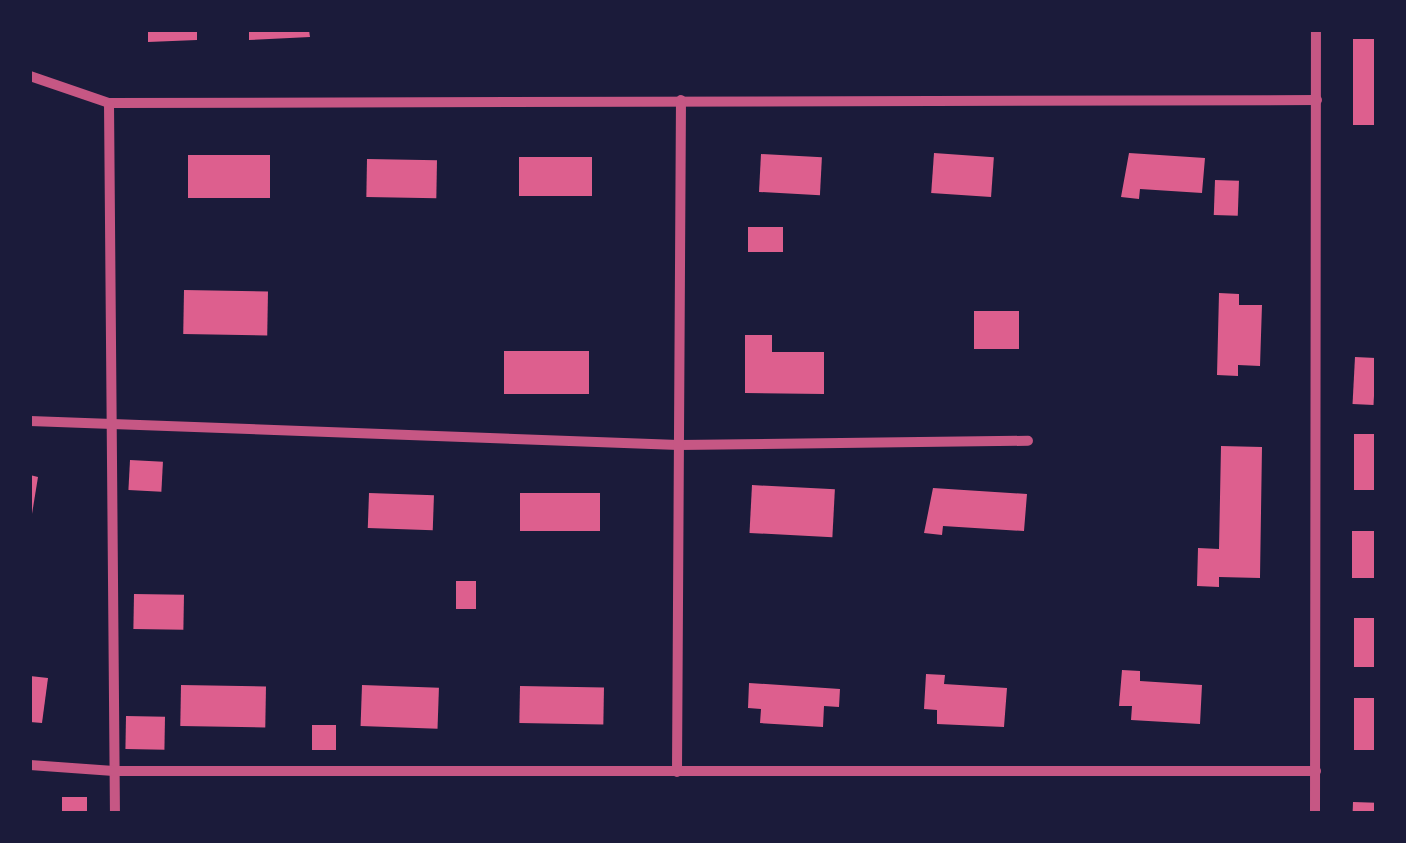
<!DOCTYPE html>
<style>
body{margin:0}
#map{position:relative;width:1406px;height:843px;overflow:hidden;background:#1b1b3a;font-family:"Noto Sans",sans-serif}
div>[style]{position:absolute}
.building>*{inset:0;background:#dd5f8e;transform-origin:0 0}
.minor>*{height:10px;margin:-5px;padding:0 5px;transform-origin:5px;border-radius:5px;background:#c65784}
span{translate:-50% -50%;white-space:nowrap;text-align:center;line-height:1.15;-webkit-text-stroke:9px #1b1b3a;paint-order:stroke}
.frame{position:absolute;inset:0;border:32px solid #1b1b3a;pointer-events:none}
</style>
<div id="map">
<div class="building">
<i style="clip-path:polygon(148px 30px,197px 30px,197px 40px,148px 42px)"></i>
<i style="clip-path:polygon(249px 30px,309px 30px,310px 37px,249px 40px)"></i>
<i style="left:1353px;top:39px;width:23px;height:86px"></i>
<i style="left:934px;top:153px;width:60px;height:40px;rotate:4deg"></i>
<i style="clip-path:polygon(1129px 153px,1205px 158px,1202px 193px,1140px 189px,1139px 199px,1121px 197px)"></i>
<i style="left:761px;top:154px;width:61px;height:38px;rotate:3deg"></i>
<i style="left:188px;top:155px;width:82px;height:43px"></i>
<i style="left:519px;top:157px;width:73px;height:39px"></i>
<i style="left:367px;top:159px;width:70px;height:38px;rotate:1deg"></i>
<i style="left:1215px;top:180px;width:24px;height:35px;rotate:2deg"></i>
<i style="left:748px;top:227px;width:35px;height:25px"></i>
<i style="left:184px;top:290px;width:84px;height:44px;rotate:1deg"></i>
<i style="clip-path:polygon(1219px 293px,1239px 294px,1239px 305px,1262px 305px,1260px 366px,1238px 365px,1238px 376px,1217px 375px)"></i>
<i style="left:974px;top:311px;width:45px;height:38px"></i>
<i style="clip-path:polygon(745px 335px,772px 335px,772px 352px,824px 352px,824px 394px,745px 393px)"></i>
<i style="left:504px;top:351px;width:85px;height:43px"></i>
<i style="left:1355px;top:357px;width:21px;height:47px;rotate:3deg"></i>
<i style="left:1354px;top:434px;width:22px;height:56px"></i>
<i style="clip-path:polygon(1221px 446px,1262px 447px,1260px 578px,1219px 577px,1219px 587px,1197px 586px,1198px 548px,1219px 549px)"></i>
<i style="left:130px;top:460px;width:33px;height:30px;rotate:3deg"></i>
<i style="clip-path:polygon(30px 475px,38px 477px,32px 514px,30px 514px)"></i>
<i style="left:752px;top:485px;width:83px;height:48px;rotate:3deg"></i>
<i style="clip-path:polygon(933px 488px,1027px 494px,1024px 531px,943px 526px,942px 535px,924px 533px)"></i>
<i style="left:369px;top:493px;width:65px;height:35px;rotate:2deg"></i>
<i style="left:520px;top:493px;width:80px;height:38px"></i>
<i style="left:1352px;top:531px;width:24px;height:47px"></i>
<i style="left:456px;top:581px;width:20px;height:28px"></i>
<i style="left:134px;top:594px;width:50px;height:35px;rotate:1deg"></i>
<i style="left:1354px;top:618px;width:22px;height:49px"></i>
<i style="clip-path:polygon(1122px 670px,1140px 671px,1140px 681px,1202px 685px,1200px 724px,1131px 720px,1132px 706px,1119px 706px)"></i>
<i style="clip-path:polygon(926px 674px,945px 675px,944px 684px,1007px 688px,1004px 727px,937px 724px,937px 710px,924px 709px)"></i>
<i style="clip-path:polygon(30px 676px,48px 678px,42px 723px,30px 722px)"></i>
<i style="clip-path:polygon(749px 683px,840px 689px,839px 707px,824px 706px,823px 727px,760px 723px,761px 709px,748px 708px)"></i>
<i style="left:181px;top:685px;width:85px;height:41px;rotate:1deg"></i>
<i style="left:362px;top:685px;width:77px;height:41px;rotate:2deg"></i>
<i style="left:520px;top:686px;width:84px;height:37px;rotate:1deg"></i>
<i style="left:1354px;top:698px;width:22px;height:52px"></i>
<i style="left:126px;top:716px;width:39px;height:33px;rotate:1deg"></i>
<i style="left:312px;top:725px;width:24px;height:25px"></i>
<i style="left:62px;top:797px;width:25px;height:16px"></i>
<i style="left:1353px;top:802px;width:23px;height:11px;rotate:2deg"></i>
</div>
<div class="minor">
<i style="left:30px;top:76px;width:83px;rotate:18.9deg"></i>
<i style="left:109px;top:103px;width:1208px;rotate:-0.14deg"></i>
<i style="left:109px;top:103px;width:710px;rotate:89.52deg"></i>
<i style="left:30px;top:421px;width:649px;rotate:2.12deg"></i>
<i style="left:679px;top:445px;width:349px;rotate:-0.7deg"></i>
<i style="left:30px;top:765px;width:84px;rotate:4.1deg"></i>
<i style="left:114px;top:771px;width:1202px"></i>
<i style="left:677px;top:772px;width:672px;rotate:-89.66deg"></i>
<i style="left:1315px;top:813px;width:783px;rotate:-89.93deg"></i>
</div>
<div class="frame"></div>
</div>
